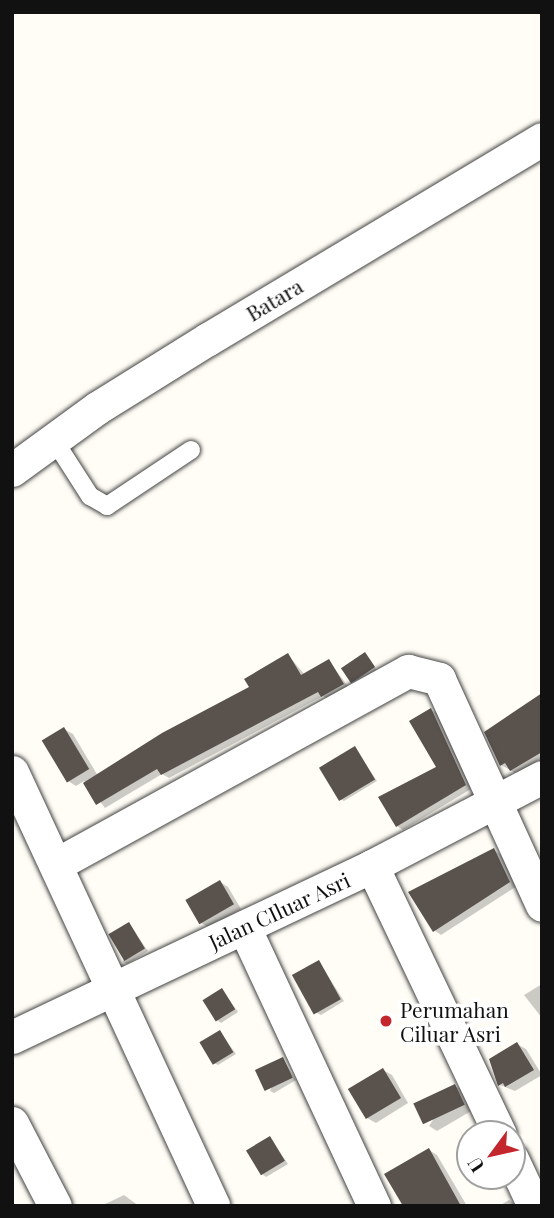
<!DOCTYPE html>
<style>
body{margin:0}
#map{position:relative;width:554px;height:1218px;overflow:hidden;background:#fffdf5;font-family:"Playfair Display",serif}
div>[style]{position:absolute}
.shadow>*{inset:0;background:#0003}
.building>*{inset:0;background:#5a524d;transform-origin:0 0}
.roads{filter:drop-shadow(0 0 2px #444) drop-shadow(0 0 2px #444)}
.lane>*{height:18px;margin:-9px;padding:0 9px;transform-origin:9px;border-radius:9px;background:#fff}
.street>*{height:33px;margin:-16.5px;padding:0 16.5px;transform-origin:16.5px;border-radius:16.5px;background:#fff}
.dots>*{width:19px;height:19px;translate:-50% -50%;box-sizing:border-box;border:4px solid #fff;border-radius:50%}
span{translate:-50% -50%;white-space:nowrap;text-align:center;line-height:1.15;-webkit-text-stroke:7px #fff;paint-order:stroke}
.street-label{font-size:21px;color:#111}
.poi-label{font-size:21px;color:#111}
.left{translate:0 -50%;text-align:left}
.frame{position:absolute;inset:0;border:14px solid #111;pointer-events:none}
.north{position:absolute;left:456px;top:1120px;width:70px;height:70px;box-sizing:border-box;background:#fff;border:2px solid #a0a0a0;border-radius:50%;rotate:237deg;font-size:19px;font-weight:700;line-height:28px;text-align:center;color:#111}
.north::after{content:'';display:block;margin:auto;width:24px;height:32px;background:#c4262e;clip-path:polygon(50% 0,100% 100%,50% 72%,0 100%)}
</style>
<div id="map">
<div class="shadow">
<i style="clip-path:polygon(365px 654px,377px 670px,354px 682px,350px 680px)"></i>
<i style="clip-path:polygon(288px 655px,305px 675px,329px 661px,350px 689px,329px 700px,323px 696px,169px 778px,162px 774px,105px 808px,84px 781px,76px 786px,68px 781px,64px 729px,73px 734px,98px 776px,251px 688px)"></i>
<i style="clip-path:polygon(542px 695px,542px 761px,519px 775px,501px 765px)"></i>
<i style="clip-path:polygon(431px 710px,437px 713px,471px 789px,403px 830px,397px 826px,439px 768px)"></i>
<i style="clip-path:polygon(355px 748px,377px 781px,344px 801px,340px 799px)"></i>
<i style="clip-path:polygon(494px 850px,501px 855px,517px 886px,441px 935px,434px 930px,411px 892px)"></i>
<i style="clip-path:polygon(220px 882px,228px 887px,241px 909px,210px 928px,201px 923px)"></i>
<i style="clip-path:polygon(129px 924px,148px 951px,127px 964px,123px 962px)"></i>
<i style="clip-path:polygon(319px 962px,344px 1001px,321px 1015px,317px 1013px)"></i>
<i style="clip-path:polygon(542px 984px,542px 1018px,524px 995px)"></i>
<i style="clip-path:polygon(222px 990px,238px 1012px,221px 1023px,217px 1020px)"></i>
<i style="clip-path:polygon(220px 1032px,236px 1054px,218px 1065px,214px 1063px)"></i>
<i style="clip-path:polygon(517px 1044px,526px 1049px,542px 1075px,515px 1091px,500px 1085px)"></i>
<i style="clip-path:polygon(283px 1059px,296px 1080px,274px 1093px,270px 1091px)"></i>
<i style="clip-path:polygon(383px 1070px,392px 1075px,408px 1103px,376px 1123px,367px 1118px)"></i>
<i style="clip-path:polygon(455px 1086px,463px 1090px,473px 1110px,437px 1131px,429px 1126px)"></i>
<i style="clip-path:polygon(270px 1138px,288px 1164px,266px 1177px,262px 1174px)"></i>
<i style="clip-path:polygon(429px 1150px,437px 1155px,467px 1206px,405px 1206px)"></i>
<i style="clip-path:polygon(124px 1195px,139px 1206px,101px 1206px)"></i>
<i style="clip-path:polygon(509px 1200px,518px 1206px,499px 1206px)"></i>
</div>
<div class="building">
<i style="left:365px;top:652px;width:18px;height:29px;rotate:56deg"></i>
<i style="clip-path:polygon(288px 653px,301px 675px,329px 659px,344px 684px,321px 697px,318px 692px,161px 775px,157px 769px,96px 805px,83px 783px,162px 733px,249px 687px,244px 679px)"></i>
<i style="clip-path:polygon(542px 693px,542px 752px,510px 771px,505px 763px,500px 766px,484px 732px)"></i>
<i style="clip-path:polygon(431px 708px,466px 785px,396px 827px,378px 797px,436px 767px,409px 721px)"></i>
<i style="left:64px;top:727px;width:49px;height:26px;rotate:59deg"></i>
<i style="left:355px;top:746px;width:39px;height:42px;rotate:59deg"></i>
<i style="clip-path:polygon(494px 848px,510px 882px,433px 932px,408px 892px)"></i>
<i style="left:220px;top:880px;width:28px;height:40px;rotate:60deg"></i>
<i style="left:129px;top:922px;width:31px;height:24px;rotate:59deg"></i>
<i style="left:319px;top:960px;width:45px;height:31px;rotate:61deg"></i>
<i style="left:222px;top:988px;width:25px;height:23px;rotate:58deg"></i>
<i style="left:220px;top:1030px;width:26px;height:24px;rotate:59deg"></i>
<i style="clip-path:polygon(517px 1042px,534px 1070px,505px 1087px,503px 1083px,498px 1086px,489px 1059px)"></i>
<i style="left:283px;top:1057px;width:23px;height:31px;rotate:65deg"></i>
<i style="left:383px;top:1068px;width:35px;height:41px;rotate:59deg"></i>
<i style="left:455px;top:1084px;width:23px;height:46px;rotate:65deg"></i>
<i style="left:270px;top:1136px;width:29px;height:28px;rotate:59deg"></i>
<i style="clip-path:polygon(429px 1148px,441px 1170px,461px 1206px,403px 1206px,384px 1174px)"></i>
</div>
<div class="roads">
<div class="lane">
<i style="left:54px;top:440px;width:67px;rotate:57.3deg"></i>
<i style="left:90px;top:496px;width:20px;rotate:30deg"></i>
<i style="left:107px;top:506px;width:101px;rotate:-33.7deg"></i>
</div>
<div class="street">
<i style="left:12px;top:470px;width:105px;rotate:-36.1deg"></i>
<i style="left:97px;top:408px;width:131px;rotate:-31.9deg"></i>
<i style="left:208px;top:339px;width:389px;rotate:-30.9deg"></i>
<i style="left:12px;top:772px;width:478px;rotate:65.1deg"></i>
<i style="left:57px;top:864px;width:401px;rotate:-28.8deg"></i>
<i style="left:408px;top:671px;width:32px;rotate:14deg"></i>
<i style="left:439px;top:679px;width:248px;rotate:65.5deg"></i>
<i style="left:372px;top:866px;width:297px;rotate:64.5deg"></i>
<i style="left:244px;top:927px;width:308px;rotate:65deg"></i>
<i style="left:12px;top:1037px;width:399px;rotate:-25.4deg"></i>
<i style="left:372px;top:866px;width:192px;rotate:-27.6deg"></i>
<i style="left:12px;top:1123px;width:93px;rotate:62.6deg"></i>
<i style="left:512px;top:1159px;width:52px;rotate:64.9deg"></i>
</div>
</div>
<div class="dots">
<i style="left:386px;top:1021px;background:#c4262e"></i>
</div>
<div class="street-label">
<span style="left:274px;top:299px;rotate:-31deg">Batara</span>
<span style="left:279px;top:910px;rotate:-25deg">Jalan CIluar Asri</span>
</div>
<div class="poi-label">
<span class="left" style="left:400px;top:1021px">Perumahan<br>Ciluar Asri</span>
</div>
<div class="frame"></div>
<div class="north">U</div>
</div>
